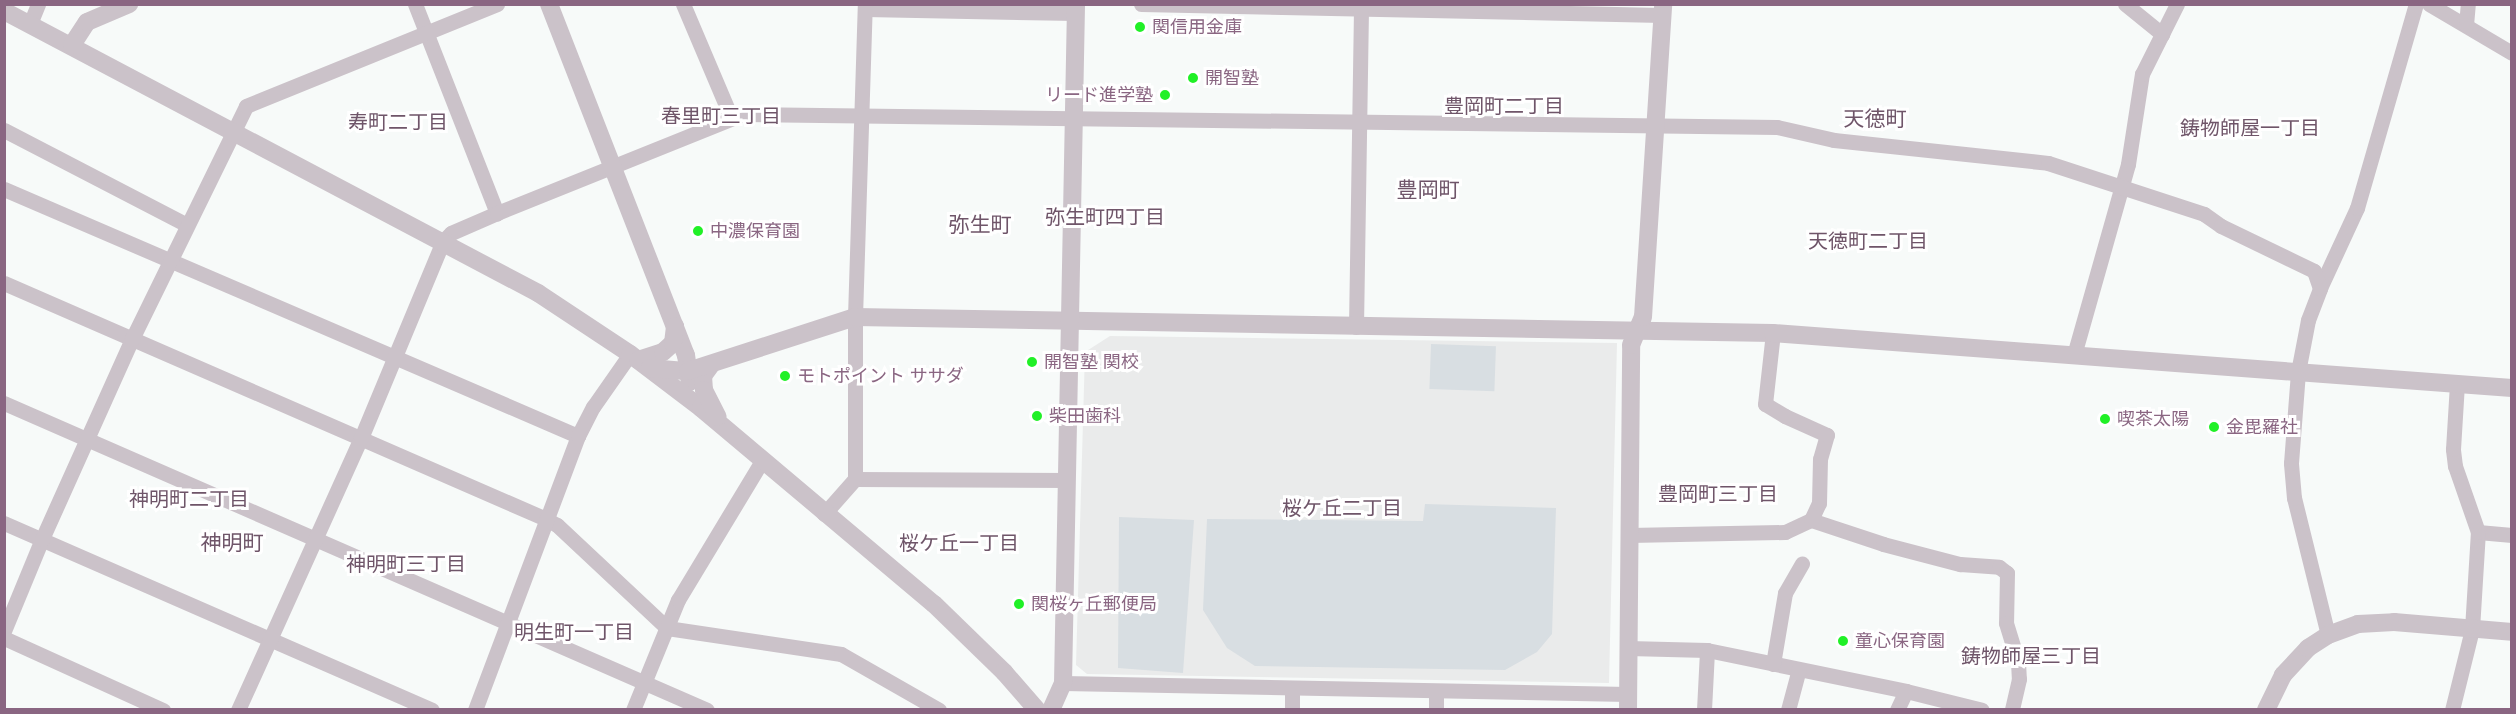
<!DOCTYPE html>
<meta charset="utf-8">
<style>
body{margin:0}
#map{position:relative;width:2516px;height:714px;overflow:hidden;background:#f7faf9;font-family:"Space Grotesk","Noto Sans JP",sans-serif}
div>[style]{position:absolute}
.built>*{inset:0;background:#eaebeb}
.green>*{inset:0;background:#d8dee2;transform-origin:0 0}
.minor>*{height:15px;margin:-7.5px;padding:0 7.5px;transform-origin:7.5px;border-radius:7.5px;background:#cbc2c9}
.tertiary>*{height:18px;margin:-9px;padding:0 9px;transform-origin:9px;border-radius:9px;background:#cbc2c9}
.dots>*{width:16px;height:16px;translate:-50% -50%;box-sizing:border-box;border:3px solid #fff;border-radius:50%}
span{translate:-50% -50%;white-space:nowrap;text-align:center;line-height:1.15;-webkit-text-stroke:6px #fff;paint-order:stroke}
.poi-label{font-size:18px;color:#8a6682}
.left{translate:0 -50%;text-align:left}
.right{translate:-100% -50%;text-align:right}
.neighbourhood-label{font-size:20px;color:#6f5569}
.quarter-label{font-size:21px;color:#6f5569}
.frame{position:absolute;inset:0;border:6px solid #8a6682;pointer-events:none}
</style>
<div id="map">
<div class="built">
<i style="clip-path:polygon(1110px 336px,1617px 343px,1609px 683px,1087px 674px,1076px 665px,1085px 352px)"></i>
</div>
<div class="green">
<i style="left:1431px;top:344px;width:65px;height:45px;rotate:2deg"></i>
<i style="clip-path:polygon(1425px 504px,1556px 508px,1552px 634px,1537px 652px,1505px 670px,1255px 666px,1227px 648px,1203px 610px,1207px 519px,1423px 521px)"></i>
<i style="clip-path:polygon(1119px 517px,1194px 520px,1183px 673px,1118px 668px)"></i>
</div>
<div class="minor">
<i style="left:415px;top:4px;width:225px;rotate:68.6deg"></i>
<i style="left:683px;top:4px;width:123px;rotate:67deg"></i>
<i style="left:1141px;top:4px;width:521px;rotate:1.21deg"></i>
<i style="left:2125px;top:4px;width:48px;rotate:39deg"></i>
<i style="left:2429px;top:4px;width:96px;rotate:30.6deg"></i>
<i style="left:865px;top:9px;width:211px;rotate:1.1deg"></i>
<i style="left:30px;top:24px;width:22px;rotate:-68deg"></i>
<i style="left:2466px;top:25px;width:21px;rotate:-85deg"></i>
<i style="left:4px;top:130px;width:206px;rotate:27.4deg"></i>
<i style="left:4px;top:189px;width:625px;rotate:23.28deg"></i>
<i style="left:4px;top:283px;width:591px;rotate:23.53deg"></i>
<i style="left:546px;top:519px;width:13px;rotate:29deg"></i>
<i style="left:557px;top:525px;width:151px;rotate:43.1deg"></i>
<i style="left:667px;top:628px;width:176px;rotate:8.5deg"></i>
<i style="left:841px;top:654px;width:113px;rotate:29.7deg"></i>
<i style="left:1356px;top:327px;width:323px;rotate:-89.1deg"></i>
<i style="left:2074px;top:355px;width:198px;rotate:-74.2deg"></i>
<i style="left:2128px;top:164px;width:91px;rotate:-81.2deg"></i>
<i style="left:2142px;top:74px;width:78px;rotate:-63.4deg"></i>
<i style="left:4px;top:403px;width:767px;rotate:23.59deg"></i>
<i style="left:855px;top:479px;width:212px;rotate:0.3deg"></i>
<i style="left:824px;top:514px;width:47px;rotate:-48.5deg"></i>
<i style="left:855px;top:479px;width:162px;rotate:-90deg"></i>
<i style="left:855px;top:317px;width:313px;rotate:-88.2deg"></i>
<i style="left:1811px;top:520px;width:76px;rotate:18.4deg"></i>
<i style="left:1883px;top:544px;width:80px;rotate:14.6deg"></i>
<i style="left:1960px;top:564px;width:39px;rotate:4deg"></i>
<i style="left:1999px;top:567px;width:10px;rotate:37deg"></i>
<i style="left:2007px;top:573px;width:50px;rotate:91.1deg"></i>
<i style="left:2006px;top:623px;width:41px;rotate:72.9deg"></i>
<i style="left:2018px;top:662px;width:17px;rotate:87deg"></i>
<i style="left:2019px;top:679px;width:32px;rotate:103deg"></i>
<i style="left:4px;top:523px;width:467px;rotate:23.6deg"></i>
<i style="left:2478px;top:532px;width:34px;rotate:5deg"></i>
<i style="left:1629px;top:535px;width:156px;rotate:-1.1deg"></i>
<i style="left:1785px;top:532px;width:29px;rotate:-25deg"></i>
<i style="left:1811px;top:520px;width:19px;rotate:-65deg"></i>
<i style="left:1819px;top:503px;width:44px;rotate:-88.7deg"></i>
<i style="left:1820px;top:459px;width:25px;rotate:-74deg"></i>
<i style="left:1827px;top:435px;width:46px;rotate:-155.7deg"></i>
<i style="left:1785px;top:416px;width:23px;rotate:-149deg"></i>
<i style="left:1765px;top:404px;width:71px;rotate:-83.6deg"></i>
<i style="left:4px;top:631px;width:100px;rotate:-67.6deg"></i>
<i style="left:42px;top:539px;width:219px;rotate:-65.8deg"></i>
<i style="left:132px;top:339px;width:259px;rotate:-63.9deg"></i>
<i style="left:246px;top:106px;width:271px;rotate:-22.1deg"></i>
<i style="left:2328px;top:635px;width:141px;rotate:-103.9deg"></i>
<i style="left:2294px;top:498px;width:35px;rotate:-95deg"></i>
<i style="left:2291px;top:463px;width:91px;rotate:-85.6deg"></i>
<i style="left:2298px;top:372px;width:53px;rotate:-79.1deg"></i>
<i style="left:2308px;top:320px;width:34px;rotate:-69deg"></i>
<i style="left:2320px;top:288px;width:88px;rotate:-65.2deg"></i>
<i style="left:2357px;top:208px;width:212px;rotate:-73.9deg"></i>
<i style="left:4px;top:638px;width:175px;rotate:24.4deg"></i>
<i style="left:1628px;top:648px;width:79px;rotate:1.5deg"></i>
<i style="left:1707px;top:650px;width:203px;rotate:11.6deg"></i>
<i style="left:1906px;top:691px;width:78px;rotate:14deg"></i>
<i style="left:1773px;top:664px;width:72px;rotate:-80.4deg"></i>
<i style="left:1785px;top:593px;width:34px;rotate:-60deg"></i>
<i style="left:1063px;top:683px;width:565px;rotate:1.12deg"></i>
<i style="left:1292px;top:689px;width:21px;rotate:90deg"></i>
<i style="left:238px;top:710px;width:299px;rotate:-65.7deg"></i>
<i style="left:361px;top:438px;width:213px;rotate:-67.4deg"></i>
<i style="left:443px;top:241px;width:11px;rotate:-45deg"></i>
<i style="left:451px;top:233px;width:50px;rotate:-23.5deg"></i>
<i style="left:497px;top:213px;width:265px;rotate:-21.9deg"></i>
<i style="left:743px;top:114px;width:1034px;rotate:0.72deg"></i>
<i style="left:1777px;top:127px;width:58px;rotate:12.8deg"></i>
<i style="left:1834px;top:140px;width:215px;rotate:6.1deg"></i>
<i style="left:2048px;top:163px;width:164px;rotate:18.1deg"></i>
<i style="left:2204px;top:214px;width:21px;rotate:35deg"></i>
<i style="left:2221px;top:226px;width:103px;rotate:25.8deg"></i>
<i style="left:2314px;top:271px;width:18px;rotate:71deg"></i>
<i style="left:475px;top:710px;width:293px;rotate:-69.4deg"></i>
<i style="left:578px;top:436px;width:33px;rotate:-63deg"></i>
<i style="left:593px;top:407px;width:65px;rotate:-55.1deg"></i>
<i style="left:633px;top:710px;width:119px;rotate:-67.8deg"></i>
<i style="left:678px;top:600px;width:162px;rotate:-58.9deg"></i>
<i style="left:1436px;top:710px;width:19px;rotate:-90deg"></i>
<i style="left:1704px;top:710px;width:60px;rotate:-87.1deg"></i>
<i style="left:1788px;top:710px;width:42px;rotate:-75deg"></i>
<i style="left:1897px;top:710px;width:21px;rotate:-65deg"></i>
<i style="left:2452px;top:710px;width:83px;rotate:-76.1deg"></i>
<i style="left:2472px;top:629px;width:97px;rotate:-86.5deg"></i>
<i style="left:2478px;top:532px;width:70px;rotate:-109.2deg"></i>
<i style="left:2455px;top:466px;width:17px;rotate:-97deg"></i>
<i style="left:2453px;top:449px;width:65px;rotate:-86.5deg"></i>
</div>
<div class="tertiary">
<i style="left:549px;top:4px;width:377px;rotate:68.7deg"></i>
<i style="left:686px;top:355px;width:27px;rotate:82deg"></i>
<i style="left:4px;top:11px;width:604px;rotate:27.84deg"></i>
<i style="left:538px;top:293px;width:110px;rotate:33.5deg"></i>
<i style="left:630px;top:354px;width:89px;rotate:37.3deg"></i>
<i style="left:701px;top:408px;width:304px;rotate:40.1deg"></i>
<i style="left:934px;top:604px;width:98px;rotate:44.2deg"></i>
<i style="left:1004px;top:672px;width:50px;rotate:49deg"></i>
<i style="left:72px;top:45px;width:27px;rotate:-57deg"></i>
<i style="left:87px;top:22px;width:46px;rotate:-23.2deg"></i>
<i style="left:638px;top:360px;width:26px;rotate:-18deg"></i>
<i style="left:663px;top:352px;width:13px;rotate:-42deg"></i>
<i style="left:673px;top:343px;width:17px;rotate:-83deg"></i>
<i style="left:711px;top:365px;width:14px;rotate:126deg"></i>
<i style="left:703px;top:376px;width:14px;rotate:86deg"></i>
<i style="left:704px;top:390px;width:30px;rotate:63deg"></i>
<i style="left:650px;top:368px;width:38px;rotate:5deg"></i>
<i style="left:688px;top:371px;width:176px;rotate:-17.9deg"></i>
<i style="left:855px;top:317px;width:918px;rotate:1deg"></i>
<i style="left:1773px;top:333px;width:741px;rotate:4.26deg"></i>
<i style="left:1051px;top:710px;width:30px;rotate:-66deg"></i>
<i style="left:1063px;top:683px;width:679px;rotate:-88.9deg"></i>
<i style="left:1628px;top:710px;width:365px;rotate:-89.5deg"></i>
<i style="left:1631px;top:345px;width:30px;rotate:-67deg"></i>
<i style="left:1643px;top:317px;width:314px;rotate:-86.3deg"></i>
<i style="left:2266px;top:710px;width:39px;rotate:-64deg"></i>
<i style="left:2283px;top:675px;width:37px;rotate:-47deg"></i>
<i style="left:2308px;top:648px;width:24px;rotate:-33deg"></i>
<i style="left:2328px;top:635px;width:32px;rotate:-20deg"></i>
<i style="left:2358px;top:624px;width:36px;rotate:-3deg"></i>
<i style="left:2394px;top:622px;width:118px;rotate:4.8deg"></i>
</div>
<div class="dots">
<i style="left:1140px;top:27px;background:#21f027"></i>
<i style="left:1193px;top:78px;background:#21f027"></i>
<i style="left:1165px;top:95px;background:#21f027"></i>
<i style="left:698px;top:231px;background:#21f027"></i>
<i style="left:1032px;top:362px;background:#21f027"></i>
<i style="left:785px;top:376px;background:#21f027"></i>
<i style="left:1037px;top:416px;background:#21f027"></i>
<i style="left:2105px;top:419px;background:#21f027"></i>
<i style="left:2214px;top:427px;background:#21f027"></i>
<i style="left:1019px;top:604px;background:#21f027"></i>
<i style="left:1843px;top:641px;background:#21f027"></i>
</div>
<div class="poi-label">
<span class="left" style="left:1152px;top:27px">関信用金庫</span>
<span class="left" style="left:1205px;top:78px">開智塾</span>
<span class="right" style="left:1153px;top:95px">リード進学塾</span>
<span class="left" style="left:710px;top:231px">中濃保育園</span>
<span class="left" style="left:1044px;top:362px">開智塾 関校</span>
<span class="left" style="left:797px;top:376px">モトポイント ササダ</span>
<span class="left" style="left:1049px;top:416px">柴田歯科</span>
<span class="left" style="left:2117px;top:419px">喫茶太陽</span>
<span class="left" style="left:2226px;top:427px">金毘羅社</span>
<span class="left" style="left:1031px;top:604px">関桜ヶ丘郵便局</span>
<span class="left" style="left:1855px;top:641px">童心保育園</span>
</div>
<div class="neighbourhood-label">
<span style="left:1504px;top:106px">豊岡町二丁目</span>
<span style="left:721px;top:116px">春里町三丁目</span>
<span style="left:398px;top:122px">寿町二丁目</span>
<span style="left:2250px;top:128px">鋳物師屋一丁目</span>
<span style="left:1105px;top:217px">弥生町四丁目</span>
<span style="left:1868px;top:241px">天徳町二丁目</span>
<span style="left:1718px;top:494px">豊岡町三丁目</span>
<span style="left:189px;top:499px">神明町二丁目</span>
<span style="left:1342px;top:508px">桜ケ丘二丁目</span>
<span style="left:959px;top:543px">桜ケ丘一丁目</span>
<span style="left:406px;top:564px">神明町三丁目</span>
<span style="left:574px;top:632px">明生町一丁目</span>
<span style="left:2031px;top:656px">鋳物師屋三丁目</span>
</div>
<div class="quarter-label">
<span style="left:1875px;top:119px">天徳町</span>
<span style="left:1428px;top:190px">豊岡町</span>
<span style="left:980px;top:225px">弥生町</span>
<span style="left:232px;top:543px">神明町</span>
</div>
<div class="frame"></div>
</div>
